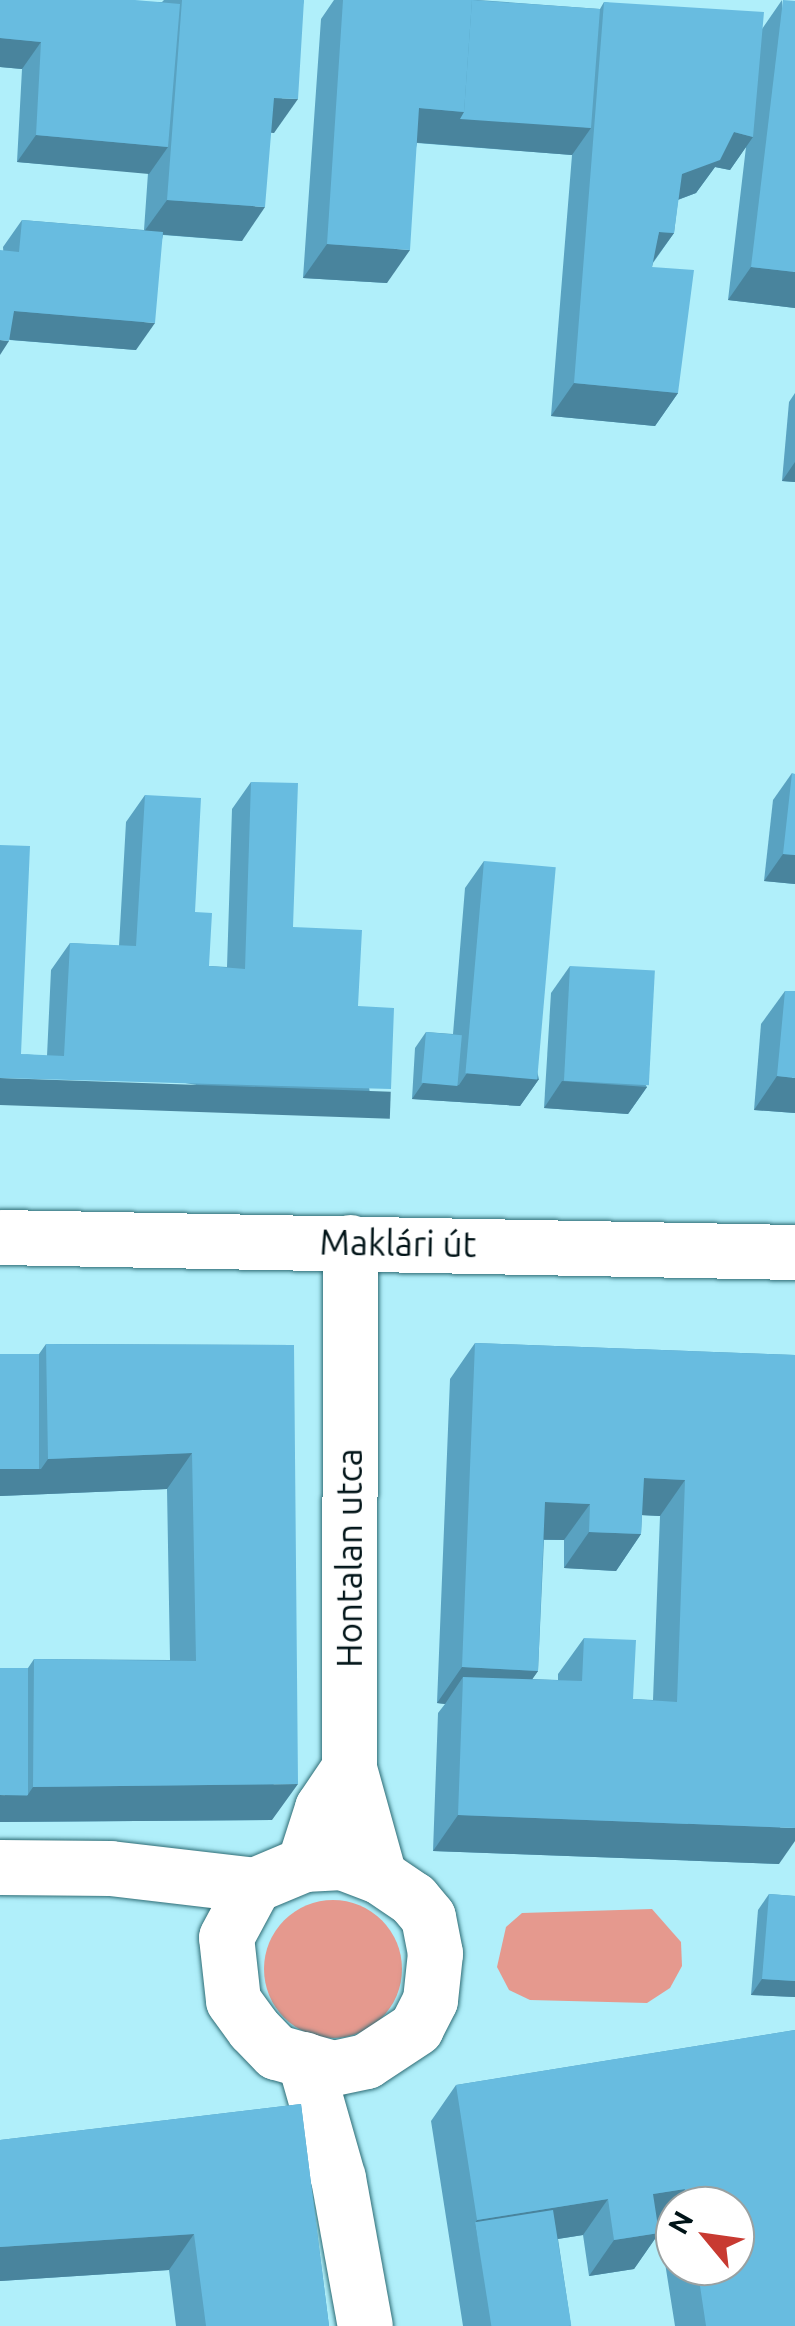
<!DOCTYPE html>
<meta charset="utf-8">
<style>
body{margin:0}
#map{position:relative;width:795px;height:2326px;overflow:hidden;background:#b0effa;font-family:Ubuntu,sans-serif}
div>[style]{position:absolute}
.green>*{inset:0;background:#e5998e}
.round{border-radius:50%}
.roads{filter:drop-shadow(0 0 2px #2e6c75) drop-shadow(0 0 2px #2e6c75)}
.minor>*{height:55px;margin:-27.5px;padding:0 27.5px;transform-origin:27.5px;border-radius:27.5px;background:#fff}
.wall>*{inset:0;background:#59a2c1}
.shaded-wall>*{inset:0;background:#49849d;transform-origin:0 0}
.building>*{inset:0;background:#68bce0;transform-origin:0 0}
span{translate:-50% -50%;white-space:nowrap;text-align:center;line-height:1.15;-webkit-text-stroke:9px #fff;paint-order:stroke}
.street-label{font-size:35px;color:#001317}
.north{position:absolute;left:655px;top:2186px;width:100px;height:100px;box-sizing:border-box;background:#fff;border:2px solid #99a1a2;border-radius:50%;rotate:299deg;font-size:28px;font-weight:700;line-height:40px;text-align:center;color:#001317}
.north::after{content:'';display:block;margin:auto;width:35px;height:45px;background:#c83a31;clip-path:polygon(50% 0,100% 100%,50% 72%,0 100%)}
</style>
<div id="map">
<div class="green">
<i class="round" style="left:264px;top:1900px;width:138px;height:138px"></i>
<i style="clip-path:polygon(652px 1909px,681px 1942px,682px 1966px,670px 1988px,647px 2003px,530px 2000px,509px 1990px,497px 1967px,506px 1927px,522px 1913px)"></i>
</div>
<div class="roads">
<div class="minor">
<i style="left:0;top:1237px;width:795px;rotate:1.08deg"></i>
<i style="left:349px;top:1768px;width:112px;rotate:74.5deg"></i>
<i style="left:342px;top:1862px;width:40px;rotate:21deg"></i>
<i style="left:379px;top:1876px;width:41px;rotate:34.1deg"></i>
<i style="left:413px;top:1899px;width:23px;rotate:50deg"></i>
<i style="left:428px;top:1917px;width:37px;rotate:79deg"></i>
<i style="left:435px;top:1953px;width:47px;rotate:96.1deg"></i>
<i style="left:430px;top:2000px;width:31px;rotate:117deg"></i>
<i style="left:416px;top:2028px;width:60px;rotate:146.6deg"></i>
<i style="left:366px;top:2061px;width:34px;rotate:168deg"></i>
<i style="left:333px;top:2068px;width:59px;rotate:-164.3deg"></i>
<i style="left:276px;top:2052px;width:33px;rotate:-134deg"></i>
<i style="left:253px;top:2028px;width:34px;rotate:-126deg"></i>
<i style="left:233px;top:2000px;width:63px;rotate:-96.3deg"></i>
<i style="left:226px;top:1937px;width:59px;rotate:-61.7deg"></i>
<i style="left:254px;top:1885px;width:54px;rotate:-22.8deg"></i>
<i style="left:304px;top:1864px;width:38px;rotate:-3deg"></i>
<i style="left:304px;top:1864px;width:59px;rotate:-72.2deg"></i>
<i style="left:322px;top:1808px;width:48px;rotate:-56deg"></i>
<i style="left:349px;top:1768px;width:526px;rotate:-89.89deg"></i>
<i style="left:0;top:1867px;width:110px;rotate:0.5deg"></i>
<i style="left:110px;top:1868px;width:145px;rotate:6.7deg"></i>
<i style="left:304px;top:2059px;width:124px;rotate:74.1deg"></i>
<i style="left:338px;top:2178px;width:150px;rotate:79.7deg"></i>
</div>
</div>
<div class="wall">
<i style="clip-path:polygon(0 0,162px 2px,164px 0,304px 0,274px 133px,271px 132px,242px 241px,163px 235px,136px 350px,10px 340px,3px 247px,22px 220px,144px 230px,148px 173px,17px 162px,22px 69px,0 67px)"></i>
<i style="clip-path:polygon(334px 0,478px 0,600px 9px,604px 2px,762px 29px,782px 0,795px 308px,728px 300px,746px 147px,730px 170px,715px 167px,696px 193px,678px 200px,674px 233px,653px 263px,652px 267px,678px 393px,655px 426px,551px 416px,572px 155px,417px 143px,387px 283px,303px 278px,321px 19px)"></i>
<i style="clip-path:polygon(795px 393px,795px 482px,782px 481px,789px 402px)"></i>
<i style="clip-path:polygon(792px 773px,795px 884px,764px 881px,773px 800px)"></i>
<i style="clip-path:polygon(251px 782px,293px 927px,358px 1006px,373px 1116px,21px 1054px,47px 1056px,51px 970px,70px 943px,119px 946px,126px 822px,145px 795px,195px 912px,209px 966px,227px 967px,232px 809px)"></i>
<i style="clip-path:polygon(484px 861px,539px 1079px,520px 1106px,412px 1099px,415px 1048px,426px 1032px,453px 1034px,465px 888px)"></i>
<i style="clip-path:polygon(570px 966px,647px 1087px,628px 1114px,544px 1108px,551px 993px)"></i>
<i style="clip-path:polygon(785px 991px,795px 1113px,754px 1110px,761px 1024px)"></i>
<i style="clip-path:polygon(evenodd,475px 1343px,795px 1355px,779px 1864px,433px 1851px,438px 1713px,445px 1704px,437px 1703px,450px 1379px,475px 1343px,642px 1515px,660px 1516px,653px 1700px,633px 1699px,584px 1638px,558px 1674px,558px 1680px,532px 1679px,538px 1671px,544px 1540px,564px 1540px,564px 1568px,616px 1571px,641px 1534px,642px 1515px)"></i>
<i style="clip-path:polygon(46px 1344px,294px 1345px,272px 1820px,0 1822px,28px 1668px,34px 1659px,170px 1660px,167px 1489px,0 1496px,0 1354px,39px 1354px)"></i>
<i style="clip-path:polygon(769px 1894px,795px 1896px,795px 1997px,751px 1995px,758px 1910px)"></i>
<i style="clip-path:polygon(evenodd,795px 2030px,795px 2326px,675px 2326px,659px 2225px,658px 2225px,659px 2233px,634px 2269px,589px 2276px,583px 2235px,558px 2239px,571px 2326px,463px 2326px,431px 2121px,456px 2085px,795px 2030px,675px 2206px,735px 2206px,735px 2266px,675px 2266px,675px 2206px)"></i>
<i style="clip-path:polygon(301px 2104px,329px 2326px,176px 2326px,169px 2270px,0 2281px,0 2140px)"></i>
</div>
<div class="shaded-wall">
<i style="clip-path:polygon(0 38px,41px 42px,22px 69px,0 67px)"></i>
<i style="clip-path:polygon(274px 98px,298px 99px,274px 133px,250px 131px)"></i>
<i style="clip-path:polygon(419px 108px,464px 112px,591px 128px,572px 155px,396px 141px)"></i>
<i style="clip-path:polygon(734px 132px,753px 137px,730px 170px,715px 167px,696px 193px,658px 207px,682px 174px)"></i>
<i style="clip-path:polygon(36px 135px,168px 147px,149px 174px,17px 162px)"></i>
<i style="clip-path:polygon(167px 200px,265px 207px,242px 241px,143px 233px)"></i>
<i style="clip-path:polygon(659px 232px,674px 233px,650px 266px)"></i>
<i style="clip-path:polygon(327px 244px,410px 250px,387px 283px,303px 278px)"></i>
<i style="clip-path:polygon(751px 267px,795px 272px,795px 308px,728px 300px)"></i>
<i style="clip-path:polygon(14px 311px,155px 323px,136px 350px,0 339px)"></i>
<i style="clip-path:polygon(0 340px,9px 341px,0 355px)"></i>
<i style="clip-path:polygon(574px 383px,678px 393px,655px 426px,551px 416px)"></i>
<i style="clip-path:polygon(795px 462px,795px 482px,782px 481px)"></i>
<i style="clip-path:polygon(783px 854px,795px 855px,795px 884px,764px 881px)"></i>
<i style="clip-path:polygon(467px 1073px,539px 1079px,520px 1106px,412px 1099px,423px 1083px,459px 1085px)"></i>
<i style="clip-path:polygon(777px 1076px,795px 1078px,795px 1113px,754px 1110px)"></i>
<i style="left:0;top:1078px;width:391px;height:27px;rotate:2deg"></i>
<i style="clip-path:polygon(562px 1081px,647px 1087px,628px 1114px,544px 1108px)"></i>
<i style="clip-path:polygon(192px 1453px,167px 1489px,0 1496px,0 1469px,41px 1469px,48px 1459px)"></i>
<i style="clip-path:polygon(644px 1478px,685px 1480px,660px 1516px,618px 1514px)"></i>
<i style="clip-path:polygon(545px 1502px,590px 1504px,564px 1540px,520px 1539px)"></i>
<i style="clip-path:polygon(589px 1532px,641px 1534px,616px 1571px,564px 1568px)"></i>
<i style="clip-path:polygon(462px 1667px,538px 1671px,513px 1707px,463px 1677px,445px 1704px,437px 1703px)"></i>
<i style="clip-path:polygon(298px 1784px,272px 1820px,0 1822px,0 1795px,27px 1796px,33px 1787px)"></i>
<i style="clip-path:polygon(458px 1815px,795px 1828px,795px 1841px,779px 1864px,433px 1851px)"></i>
<i style="clip-path:polygon(762px 1979px,795px 1981px,795px 1997px,751px 1995px)"></i>
<i style="clip-path:polygon(685px 2189px,659px 2225px,628px 2230px,653px 2194px)"></i>
<i style="clip-path:polygon(608px 2199px,583px 2235px,480px 2251px,475px 2223px,477px 2220px)"></i>
<i style="clip-path:polygon(659px 2233px,634px 2269px,589px 2276px,614px 2240px)"></i>
<i style="clip-path:polygon(194px 2234px,169px 2270px,0 2281px,0 2247px)"></i>
</div>
<div class="building">
<i style="clip-path:polygon(0 0,135px 0,180px 4px,168px 147px,36px 135px,41px 42px,0 38px)"></i>
<i style="clip-path:polygon(182px 0,304px 0,298px 99px,274px 98px,265px 207px,167px 200px)"></i>
<i style="clip-path:polygon(343px 0,472px 0,464px 112px,419px 108px,410px 250px,327px 244px)"></i>
<i style="clip-path:polygon(472px 0,600px 9px,591px 128px,460px 119px,464px 112px)"></i>
<i style="clip-path:polygon(783px 0,795px 1px,795px 272px,751px 267px)"></i>
<i style="clip-path:polygon(604px 2px,764px 12px,753px 137px,734px 132px,720px 160px,682px 174px,674px 233px,659px 232px,652px 267px,694px 270px,678px 393px,574px 383px)"></i>
<i style="clip-path:polygon(22px 220px,163px 232px,155px 323px,14px 311px,9px 341px,0 340px,0 250px,19px 252px)"></i>
<i style="clip-path:polygon(792px 773px,795px 774px,795px 855px,783px 854px)"></i>
<i style="clip-path:polygon(251px 782px,298px 783px,293px 927px,362px 930px,358px 1006px,394px 1008px,391px 1089px,0 1078px,0 845px,30px 846px,21px 1054px,64px 1056px,70px 943px,136px 946px,145px 795px,201px 798px,195px 912px,212px 913px,209px 966px,245px 969px)"></i>
<i style="left:484px;top:861px;width:72px;height:213px;rotate:5deg"></i>
<i style="left:570px;top:966px;width:85px;height:115px;rotate:3deg"></i>
<i style="clip-path:polygon(785px 991px,795px 991px,795px 1078px,777px 1076px)"></i>
<i style="left:426px;top:1032px;width:36px;height:51px;rotate:5deg"></i>
<i style="clip-path:polygon(475px 1343px,795px 1355px,795px 1828px,458px 1815px,463px 1677px,582px 1681px,584px 1638px,636px 1640px,633px 1699px,677px 1702px,685px 1480px,644px 1478px,641px 1534px,589px 1532px,590px 1504px,545px 1502px,538px 1671px,462px 1667px)"></i>
<i style="clip-path:polygon(46px 1344px,294px 1345px,298px 1784px,33px 1787px,34px 1659px,196px 1661px,192px 1453px,48px 1459px)"></i>
<i style="left:0;top:1354px;width:39px;height:115px"></i>
<i style="left:0;top:1668px;width:28px;height:127px"></i>
<i style="clip-path:polygon(769px 1894px,795px 1896px,795px 1981px,762px 1979px)"></i>
<i style="clip-path:polygon(795px 2030px,795px 2326px,706px 2326px,697px 2266px,735px 2266px,735px 2206px,687px 2206px,685px 2189px,653px 2194px,659px 2233px,614px 2240px,608px 2199px,477px 2220px,456px 2085px)"></i>
<i style="clip-path:polygon(301px 2104px,329px 2326px,206px 2326px,194px 2234px,0 2247px,0 2140px)"></i>
<i style="left:553px;top:2210px;width:117px;height:79px;rotate:81deg"></i>
</div>
<div class="street-label">
<span style="left:398px;top:1243px;rotate:1deg">Maklári út</span>
<span style="left:349px;top:1558px;rotate:-90deg">Hontalan utca</span>
</div>
<div class="north">N</div>
</div>
